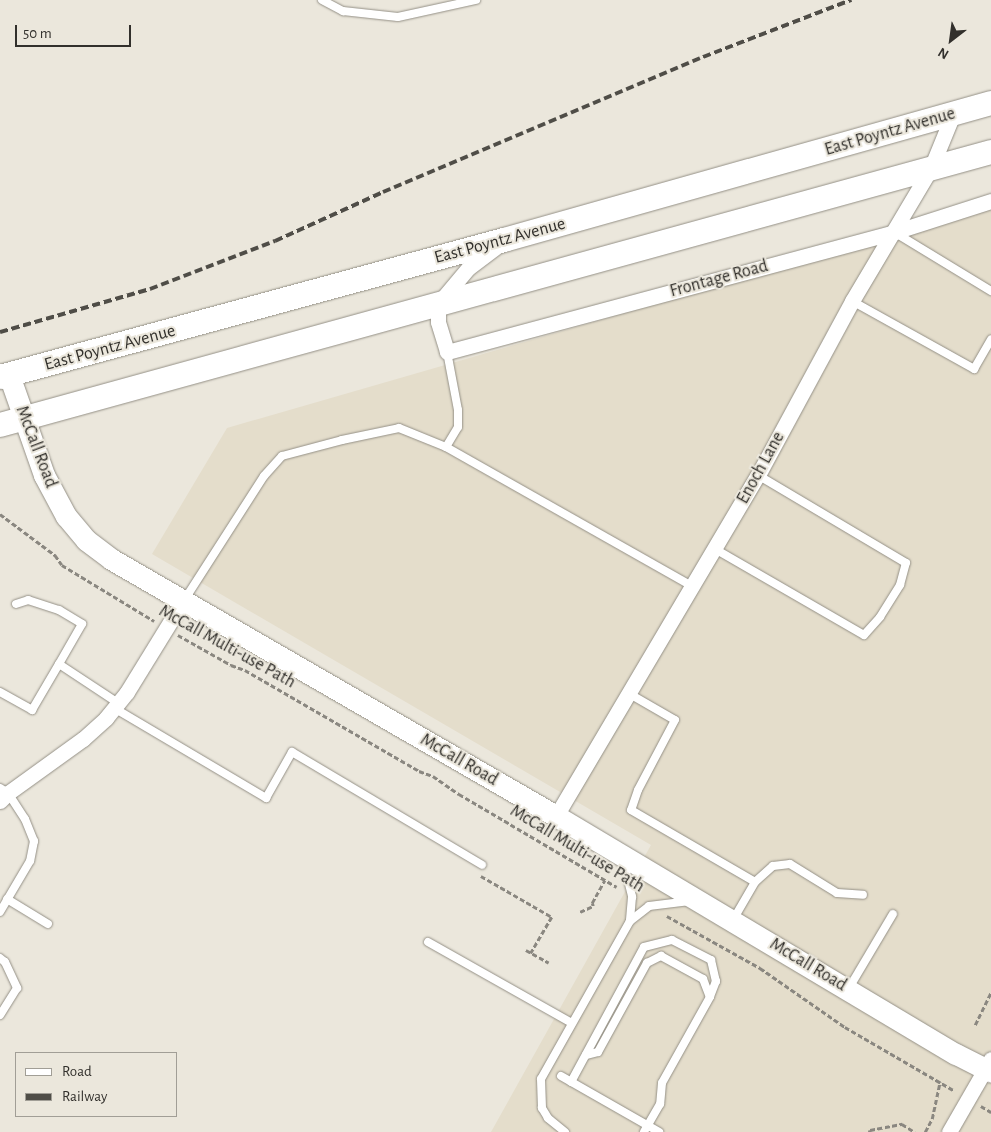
<!DOCTYPE html>
<style>
body{margin:0}
#map{position:relative;width:991px;height:1132px;overflow:hidden;background:#ebe7dc;font-family:"Alegreya Sans",sans-serif}
div>[style]{position:absolute}
.built>*{inset:0;background:#e4ddcb}
.path>*{height:2.5px;margin-top:-1.25px;transform-origin:0;background:repeating-linear-gradient(90deg,#8a8780 0 5px,transparent 0 7.5px)}
.roads{filter:drop-shadow(0 0 1px #949086) drop-shadow(0 0 1px #949086)}
.service>*{height:8px;margin:-4px;padding:0 4px;transform-origin:4px;border-radius:4px;background:#fff}
.minor>*{height:15px;margin:-7.5px;padding:0 7.5px;transform-origin:7.5px;border-radius:7.5px;background:#fff}
.secondary>*{height:21px;margin:-10.5px;padding:0 10.5px;transform-origin:10.5px;border-radius:10.5px;background:#fff}
.trunk>*{height:24px;margin:-12px;padding:0 12px;transform-origin:12px;border-radius:12px;background:#fff}
.rail>*{height:4px;margin-top:-2px;transform-origin:0;background:repeating-linear-gradient(90deg,#4f4d47 0 8px,transparent 0 12px)}
span{translate:-50% -50%;white-space:nowrap;text-align:center;line-height:1.15;-webkit-text-stroke:4px #ebe7dc;paint-order:stroke}
.street-label{font-size:18px;color:#32302c}
.legend{position:absolute;left:15px;top:1052px;width:162px;height:65px;box-sizing:border-box;background:#ebe7dc;border:1px solid #a19e96;margin:0;padding:6px 9px;list-style:none;font-size:15px;color:#32302c}
.legend li{display:flex;align-items:center;gap:10px;height:25px}
.legend b{width:25px;border:1px solid #a19e96}
.north{position:absolute;left:926px;top:15px;width:50px;height:50px;-webkit-text-stroke:4px #ebe7dc;paint-order:stroke;rotate:210deg;font-size:14px;font-weight:700;line-height:20px;text-align:center;color:#32302c}
.north::after{content:'';display:block;margin:auto;width:18px;height:22px;background:#32302c;clip-path:polygon(50% 0,100% 100%,50% 72%,0 100%)}
.scale{position:absolute;left:15px;top:25px;width:116px;height:22px;box-sizing:border-box;border:2px solid #32302c;border-top:0;padding-left:6px;font-size:15px;line-height:18px;white-space:nowrap;color:#32302c;-webkit-text-stroke:4px #ebe7dc;paint-order:stroke}
</style>
<div id="map">
<div class="built">
<i style="clip-path:polygon(991px 207px,991px 1132px,491px 1132px,651px 845px,152px 554px,227px 428px)"></i>
</div>
<div class="path">
<i style="left:0;top:514px;width:69px;rotate:36.7deg"></i>
<i style="left:55px;top:555px;width:12px;rotate:55deg"></i>
<i style="left:62px;top:565px;width:108px;rotate:31.3deg"></i>
<i style="left:178px;top:635px;width:61px;rotate:29.5deg"></i>
<i style="left:231px;top:665px;width:15px;rotate:20deg"></i>
<i style="left:245px;top:670px;width:201px;rotate:30.1deg"></i>
<i style="left:419px;top:771px;width:15px;rotate:20deg"></i>
<i style="left:433px;top:776px;width:32px;rotate:35deg"></i>
<i style="left:459px;top:794px;width:183px;rotate:30.5deg"></i>
<i style="left:481px;top:876px;width:82px;rotate:30deg"></i>
<i style="left:552px;top:917px;width:42px;rotate:120.3deg"></i>
<i style="left:580px;top:912px;width:14px;rotate:-25deg"></i>
<i style="left:593px;top:906px;width:3px;rotate:-108deg"></i>
<i style="left:592px;top:903px;width:26px;rotate:-61deg"></i>
<i style="left:667px;top:916px;width:107px;rotate:29.2deg"></i>
<i style="left:760px;top:968px;width:103px;rotate:34.8deg"></i>
<i style="left:845px;top:1027px;width:127px;rotate:30.2deg"></i>
<i style="left:526px;top:950px;width:26px;rotate:29deg"></i>
<i style="left:975px;top:1025px;width:37px;rotate:-64deg"></i>
<i style="left:981px;top:1106px;width:12px;rotate:31deg"></i>
<i style="left:869px;top:1132px;width:2px;rotate:-63deg"></i>
<i style="left:870px;top:1130px;width:33px;rotate:-11deg"></i>
<i style="left:902px;top:1124px;width:15px;rotate:32deg"></i>
<i style="left:925px;top:1132px;width:15px;rotate:-62deg"></i>
<i style="left:932px;top:1119px;width:38px;rotate:-78deg"></i>
</div>
<div class="roads">
<div class="service">
<i style="left:322px;top:0;width:24px;rotate:28deg"></i>
<i style="left:343px;top:11px;width:55px;rotate:6.2deg"></i>
<i style="left:398px;top:17px;width:80px;rotate:-12.3deg"></i>
<i style="left:894px;top:232px;width:114px;rotate:31.3deg"></i>
<i style="left:852px;top:301px;width:140px;rotate:29.1deg"></i>
<i style="left:974px;top:369px;width:34px;rotate:-60deg"></i>
<i style="left:446px;top:447px;width:23px;rotate:-59deg"></i>
<i style="left:458px;top:427px;width:17px;rotate:-90deg"></i>
<i style="left:458px;top:410px;width:59px;rotate:-100.7deg"></i>
<i style="left:715px;top:549px;width:172px;rotate:30deg"></i>
<i style="left:864px;top:635px;width:24px;rotate:-48deg"></i>
<i style="left:880px;top:617px;width:38px;rotate:-58deg"></i>
<i style="left:900px;top:585px;width:23px;rotate:-75deg"></i>
<i style="left:906px;top:563px;width:172px;rotate:-149.3deg"></i>
<i style="left:185px;top:599px;width:146px;rotate:-57.3deg"></i>
<i style="left:264px;top:476px;width:27px;rotate:-48deg"></i>
<i style="left:282px;top:456px;width:62px;rotate:-14.9deg"></i>
<i style="left:342px;top:440px;width:58px;rotate:-11.9deg"></i>
<i style="left:399px;top:428px;width:51px;rotate:22deg"></i>
<i style="left:446px;top:447px;width:283px;rotate:29.5deg"></i>
<i style="left:16px;top:604px;width:13px;rotate:-18deg"></i>
<i style="left:28px;top:600px;width:33px;rotate:18deg"></i>
<i style="left:59px;top:610px;width:27px;rotate:31deg"></i>
<i style="left:82px;top:624px;width:46px;rotate:119.9deg"></i>
<i style="left:0;top:692px;width:37px;rotate:29deg"></i>
<i style="left:32px;top:710px;width:53px;rotate:-59.6deg"></i>
<i style="left:59px;top:664px;width:71px;rotate:33.5deg"></i>
<i style="left:628px;top:693px;width:54px;rotate:29.9deg"></i>
<i style="left:675px;top:720px;width:79px;rotate:117.9deg"></i>
<i style="left:638px;top:790px;width:21px;rotate:109deg"></i>
<i style="left:631px;top:810px;width:143px;rotate:30.1deg"></i>
<i style="left:114px;top:708px;width:177px;rotate:30.6deg"></i>
<i style="left:266px;top:798px;width:53px;rotate:-60.5deg"></i>
<i style="left:292px;top:752px;width:221px;rotate:30.7deg"></i>
<i style="left:0;top:788px;width:9px;rotate:32deg"></i>
<i style="left:8px;top:793px;width:31px;rotate:57deg"></i>
<i style="left:25px;top:819px;width:24px;rotate:68deg"></i>
<i style="left:34px;top:841px;width:20px;rotate:101deg"></i>
<i style="left:30px;top:861px;width:59px;rotate:120.5deg"></i>
<i style="left:623px;top:860px;width:38px;rotate:76deg"></i>
<i style="left:632px;top:897px;width:24px;rotate:95deg"></i>
<i style="left:7px;top:899px;width:48px;rotate:31.4deg"></i>
<i style="left:733px;top:920px;width:44px;rotate:-59.9deg"></i>
<i style="left:755px;top:882px;width:24px;rotate:-42deg"></i>
<i style="left:773px;top:866px;width:17px;rotate:-7deg"></i>
<i style="left:790px;top:864px;width:55px;rotate:31.7deg"></i>
<i style="left:837px;top:893px;width:26px;rotate:4deg"></i>
<i style="left:428px;top:942px;width:165px;rotate:29.4deg"></i>
<i style="left:0;top:958px;width:6px;rotate:39deg"></i>
<i style="left:5px;top:962px;width:29px;rotate:65deg"></i>
<i style="left:17px;top:988px;width:32px;rotate:122deg"></i>
<i style="left:849px;top:988px;width:86px;rotate:-59.3deg"></i>
<i style="left:586px;top:1055px;width:12px;rotate:-14deg"></i>
<i style="left:598px;top:1052px;width:102px;rotate:-61.2deg"></i>
<i style="left:647px;top:963px;width:16px;rotate:-27deg"></i>
<i style="left:661px;top:956px;width:48px;rotate:28.7deg"></i>
<i style="left:703px;top:979px;width:19px;rotate:69deg"></i>
<i style="left:561px;top:1076px;width:113px;rotate:29.7deg"></i>
<i style="left:571px;top:1082px;width:153px;rotate:-61.6deg"></i>
<i style="left:644px;top:947px;width:29px;rotate:-14deg"></i>
<i style="left:672px;top:940px;width:44px;rotate:27.1deg"></i>
<i style="left:711px;top:960px;width:22px;rotate:77deg"></i>
<i style="left:716px;top:981px;width:17px;rotate:111deg"></i>
<i style="left:710px;top:997px;width:98px;rotate:119.2deg"></i>
<i style="left:662px;top:1083px;width:21px;rotate:95deg"></i>
<i style="left:660px;top:1104px;width:32px;rotate:120deg"></i>
<i style="left:565px;top:1132px;width:22px;rotate:-141deg"></i>
<i style="left:548px;top:1118px;width:12px;rotate:-121deg"></i>
<i style="left:542px;top:1108px;width:29px;rotate:-92deg"></i>
<i style="left:541px;top:1079px;width:181px;rotate:-60.6deg"></i>
<i style="left:630px;top:921px;width:24px;rotate:-38deg"></i>
<i style="left:649px;top:906px;width:39px;rotate:-7deg"></i>
</div>
<div class="minor">
<i style="left:496px;top:247px;width:34px;rotate:143deg"></i>
<i style="left:469px;top:267px;width:48px;rotate:130deg"></i>
<i style="left:438px;top:304px;width:18px;rotate:90deg"></i>
<i style="left:438px;top:322px;width:31px;rotate:73deg"></i>
<i style="left:447px;top:352px;width:463px;rotate:-15deg"></i>
<i style="left:894px;top:232px;width:102px;rotate:-17.7deg"></i>
<i style="left:0;top:801px;width:11px;rotate:-45deg"></i>
<i style="left:8px;top:793px;width:92px;rotate:-35.8deg"></i>
<i style="left:83px;top:739px;width:31px;rotate:-42deg"></i>
<i style="left:106px;top:718px;width:33px;rotate:-51deg"></i>
<i style="left:127px;top:692px;width:107px;rotate:-58.4deg"></i>
<i style="left:556px;top:816px;width:396px;rotate:-59.4deg"></i>
<i style="left:758px;top:475px;width:198px;rotate:-61.6deg"></i>
<i style="left:852px;top:301px;width:155px;rotate:-59.3deg"></i>
<i style="left:931px;top:168px;width:58px;rotate:-67.8deg"></i>
<i style="left:949px;top:1132px;width:84px;rotate:-60.1deg"></i>
</div>
<div class="secondary">
<i style="left:9px;top:375px;width:106px;rotate:70.7deg"></i>
<i style="left:44px;top:475px;width:47px;rotate:61.8deg"></i>
<i style="left:66px;top:516px;width:31px;rotate:50deg"></i>
<i style="left:86px;top:540px;width:31px;rotate:37deg"></i>
<i style="left:111px;top:559px;width:514px;rotate:30.01deg"></i>
<i style="left:556px;top:816px;width:465px;rotate:30.8deg"></i>
<i style="left:956px;top:1054px;width:39px;rotate:27deg"></i>
</div>
<div class="trunk">
<i style="left:0;top:377px;width:522px;rotate:-15.21deg"></i>
<i style="left:504px;top:240px;width:506px;rotate:-15.71deg"></i>
<i style="left:0;top:425px;width:1028px;rotate:-15.4deg"></i>
</div>
</div>
<div class="rail">
<i style="left:0;top:332px;width:156px;rotate:-16deg"></i>
<i style="left:150px;top:289px;width:134px;rotate:-21deg"></i>
<i style="left:275px;top:241px;width:119px;rotate:-24.4deg"></i>
<i style="left:383px;top:192px;width:347px;rotate:-22.9deg"></i>
<i style="left:703px;top:57px;width:159px;rotate:-21.1deg"></i>
</div>
<div class="street-label">
<span style="left:890px;top:132px;rotate:-16deg">East Poyntz Avenue</span>
<span style="left:500px;top:241px;rotate:-15deg">East Poyntz Avenue</span>
<span style="left:719px;top:279px;rotate:-15deg">Frontage Road</span>
<span style="left:110px;top:348px;rotate:-15deg">East Poyntz Avenue</span>
<span style="left:36px;top:447px;rotate:69deg">McCall Road</span>
<span style="left:761px;top:468px;rotate:-61deg">Enoch Lane</span>
<span style="left:227px;top:647px;rotate:29deg">McCall Multi-use Path</span>
<span style="left:459px;top:760px;rotate:30deg">McCall Road</span>
<span style="left:577px;top:849px;rotate:31deg">McCall Multi-use Path</span>
<span style="left:808px;top:965px;rotate:31deg">McCall Road</span>
</div>
<ul class="legend">
<li><b style="height:6px;background:#fff"></b>Road</li>
<li><b style="height:6px;background:#4f4d47"></b>Railway</li>
</ul>
<div class="north">N</div>
<div class="scale">50 m</div>
</div>
